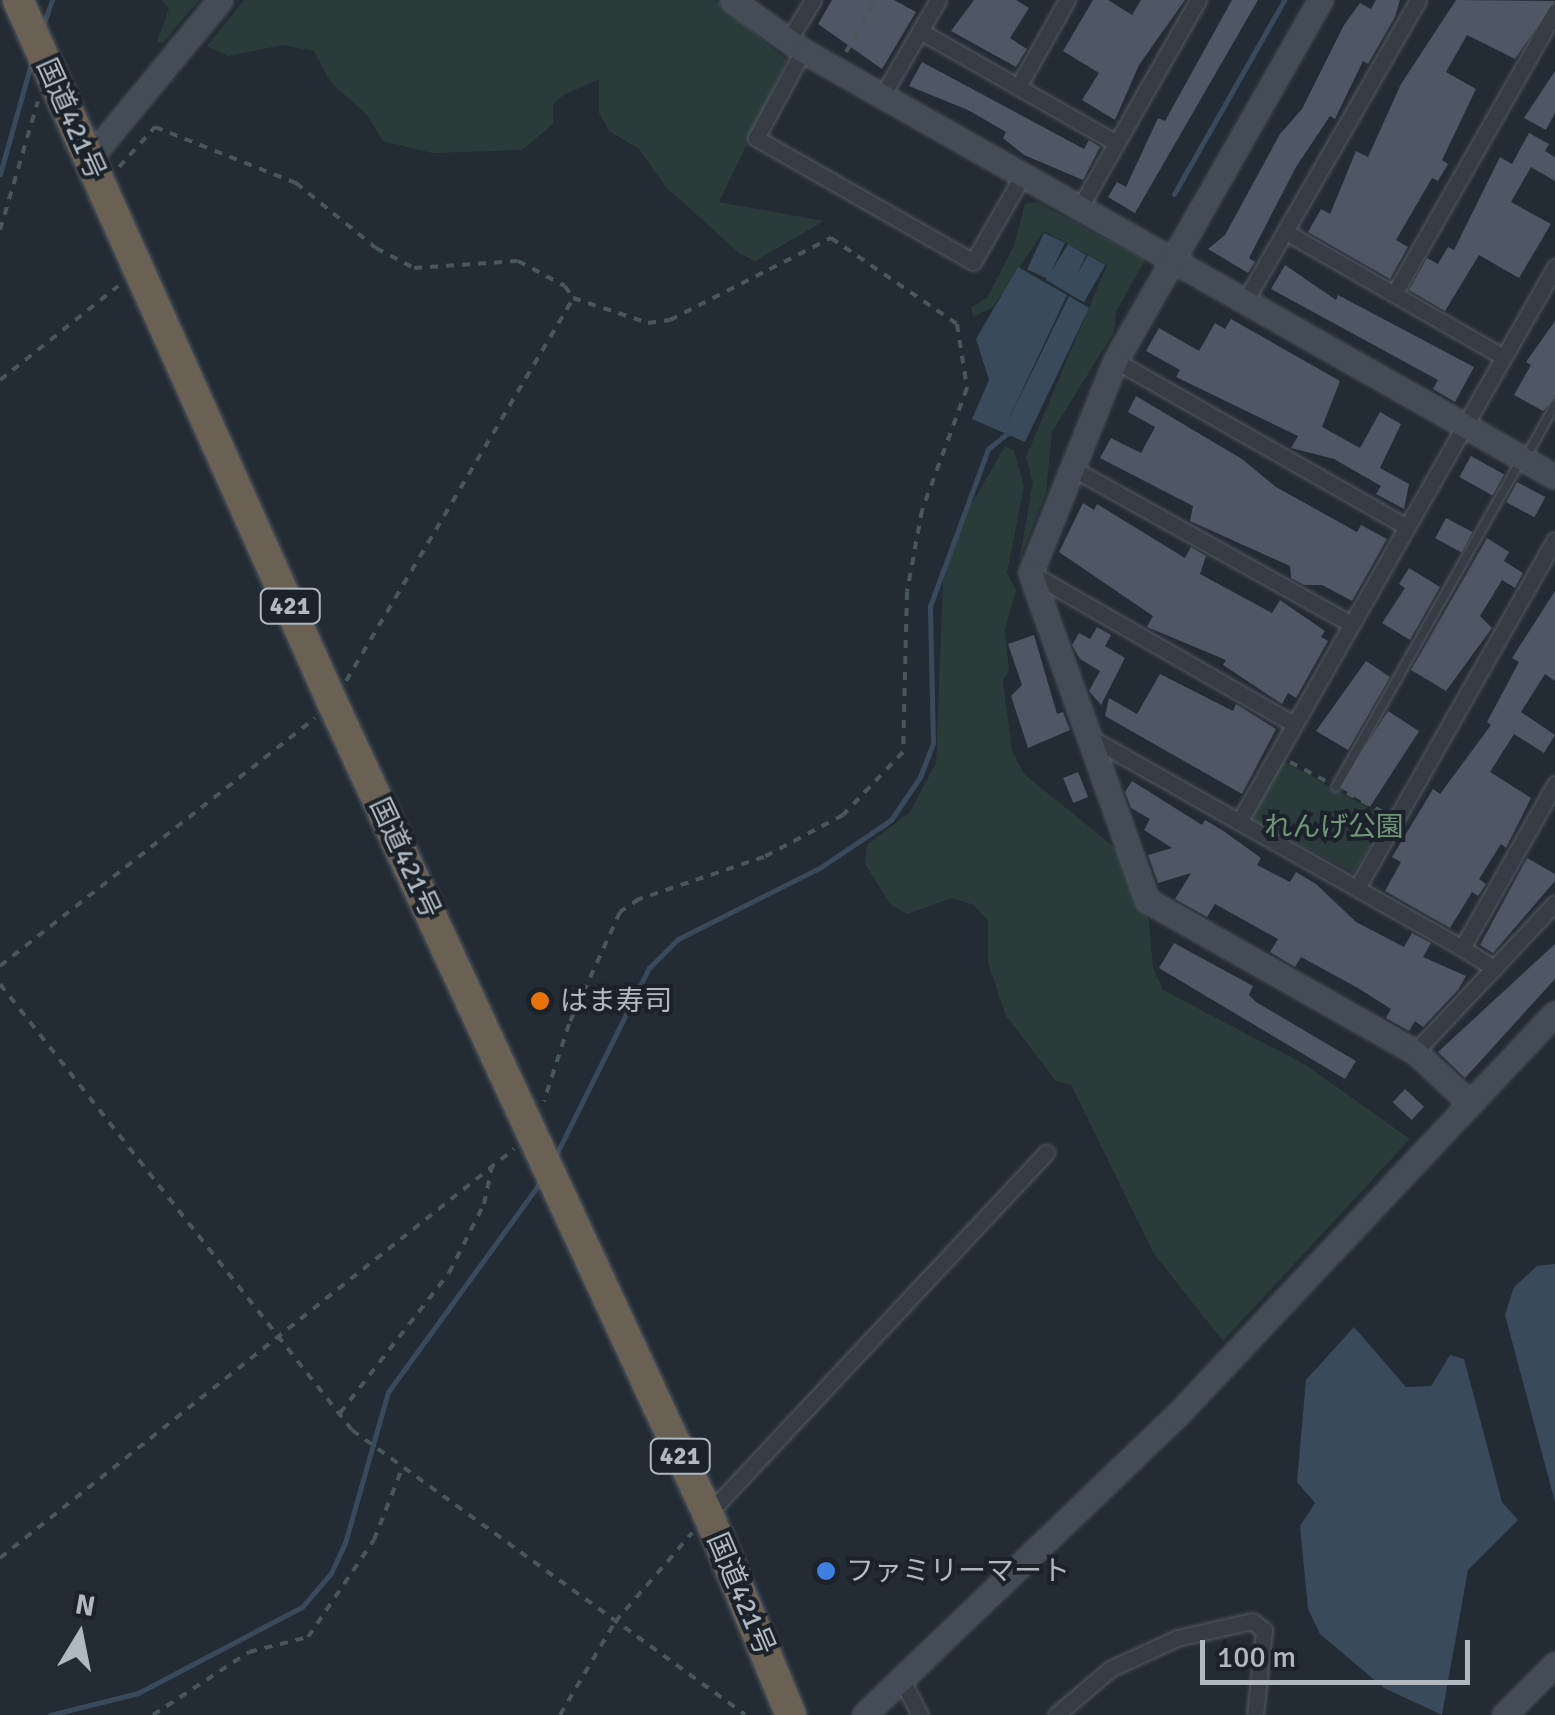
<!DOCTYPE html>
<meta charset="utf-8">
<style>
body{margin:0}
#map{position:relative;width:1555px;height:1715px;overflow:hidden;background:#232b34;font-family:Signika,"Noto Sans JP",sans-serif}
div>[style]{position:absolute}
.green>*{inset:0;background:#2b3b3a}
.water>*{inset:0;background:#3a4a5b;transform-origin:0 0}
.stream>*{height:5px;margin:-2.5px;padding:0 2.5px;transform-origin:2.5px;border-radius:2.5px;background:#3a4a5b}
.building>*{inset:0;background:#4e5763;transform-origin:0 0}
.path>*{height:4px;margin-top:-2px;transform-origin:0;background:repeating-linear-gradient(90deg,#48585a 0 8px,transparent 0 16px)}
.roads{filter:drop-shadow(0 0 2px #535b63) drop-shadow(0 0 2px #535b63)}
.lane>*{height:8px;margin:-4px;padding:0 4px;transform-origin:4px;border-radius:4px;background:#363d45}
.street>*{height:15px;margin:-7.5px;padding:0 7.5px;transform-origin:7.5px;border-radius:7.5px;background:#363d45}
.secondary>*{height:22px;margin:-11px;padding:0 11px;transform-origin:11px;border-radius:11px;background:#444c57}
.highway>*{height:30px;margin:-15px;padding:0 15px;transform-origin:15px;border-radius:15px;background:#6a6054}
.dots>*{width:28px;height:28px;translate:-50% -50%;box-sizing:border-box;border:5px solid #1b222a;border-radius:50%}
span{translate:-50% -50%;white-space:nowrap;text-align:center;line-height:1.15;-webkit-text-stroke:8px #1b222a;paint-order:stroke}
.shield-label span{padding:2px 8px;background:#1b222a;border:2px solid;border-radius:8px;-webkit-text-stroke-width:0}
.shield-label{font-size:25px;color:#b0b8c1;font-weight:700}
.street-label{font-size:28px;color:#b0b8c1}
.park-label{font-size:28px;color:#729579}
.poi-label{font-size:28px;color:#b0b8c1}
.left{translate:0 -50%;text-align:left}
.north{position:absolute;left:30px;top:1585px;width:100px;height:100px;-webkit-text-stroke:8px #1b222a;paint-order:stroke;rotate:10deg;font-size:28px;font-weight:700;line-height:40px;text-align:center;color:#b0b8c1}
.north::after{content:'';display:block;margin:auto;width:35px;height:45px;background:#b0b8c1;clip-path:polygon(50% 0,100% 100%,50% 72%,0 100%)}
.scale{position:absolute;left:1200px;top:1640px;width:270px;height:45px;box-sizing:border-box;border:5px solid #b0b8c1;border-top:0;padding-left:12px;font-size:30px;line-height:35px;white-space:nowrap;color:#b0b8c1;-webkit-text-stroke:8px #1b222a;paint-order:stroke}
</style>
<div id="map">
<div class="green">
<i style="clip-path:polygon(161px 0,199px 0,163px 43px,157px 42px,169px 8px)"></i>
<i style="clip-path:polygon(244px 0,715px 0,787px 60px,719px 202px,824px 221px,755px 261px,740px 254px,666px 187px,639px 149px,609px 131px,599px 113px,599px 79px,562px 96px,553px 105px,553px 124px,522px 150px,432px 153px,383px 141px,366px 114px,331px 83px,314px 51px,283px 45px,228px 56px,207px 46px)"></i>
<i style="clip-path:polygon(1037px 202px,1145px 260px,1116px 312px,1114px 332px,1052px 432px,1046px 493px,1019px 562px,1033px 482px,1026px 457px,1107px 265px,1044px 231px,992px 308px,973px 317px,971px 307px,987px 298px,1014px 245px,1025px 204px)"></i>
<i style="clip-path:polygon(1005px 446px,1014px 451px,1024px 486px,1007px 573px,1016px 590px,1005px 630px,1009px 670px,1003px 681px,1012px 751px,1024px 774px,1118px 850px,1149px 921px,1153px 968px,1163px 990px,1306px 1065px,1410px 1139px,1223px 1341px,1154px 1254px,1071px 1085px,1056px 1081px,1006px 1016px,988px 962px,988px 921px,974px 905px,952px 898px,907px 914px,890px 904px,865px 864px,867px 845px,910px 812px,936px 763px,943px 581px,960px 524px)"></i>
<i style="clip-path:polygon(1283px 761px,1387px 818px,1354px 873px,1256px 822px,1253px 813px)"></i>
</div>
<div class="water">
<i style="left:1044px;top:233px;width:23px;height:40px;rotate:25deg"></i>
<i style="clip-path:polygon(1068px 244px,1086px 255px,1068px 293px,1046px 280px)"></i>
<i style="left:1088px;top:255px;width:20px;height:43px;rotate:30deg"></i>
<i style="clip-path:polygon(1018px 267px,1067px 295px,1003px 431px,1069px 296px,1089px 308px,1025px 442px,972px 419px,989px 380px,976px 339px)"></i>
<i style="clip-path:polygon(1555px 1264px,1555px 1502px,1505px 1315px,1514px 1287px,1537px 1266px)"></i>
<i style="clip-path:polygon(1354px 1327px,1406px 1387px,1431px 1386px,1450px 1355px,1464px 1359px,1502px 1502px,1518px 1520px,1468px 1570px,1442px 1715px,1384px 1688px,1320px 1634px,1308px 1609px,1300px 1526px,1315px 1503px,1297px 1482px,1306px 1380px)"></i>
</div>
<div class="stream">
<i style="left:43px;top:26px;width:28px;rotate:-71deg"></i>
<i style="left:0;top:174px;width:118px;rotate:-74.3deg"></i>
<i style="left:1174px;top:194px;width:223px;rotate:-60.4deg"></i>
<i style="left:555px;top:1157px;width:211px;rotate:-63.6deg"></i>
<i style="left:649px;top:968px;width:41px;rotate:-45deg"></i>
<i style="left:678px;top:939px;width:160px;rotate:-26.7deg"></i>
<i style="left:821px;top:867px;width:84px;rotate:-33.9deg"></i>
<i style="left:891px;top:820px;width:52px;rotate:-56deg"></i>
<i style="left:920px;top:777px;width:36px;rotate:-69deg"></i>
<i style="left:933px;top:743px;width:137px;rotate:-91.3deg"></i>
<i style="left:930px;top:606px;width:167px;rotate:-69.7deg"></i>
<i style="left:988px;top:449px;width:28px;rotate:-39deg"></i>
<i style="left:50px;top:1715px;width:91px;rotate:-14deg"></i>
<i style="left:138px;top:1693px;width:185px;rotate:-27.7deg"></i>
<i style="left:302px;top:1607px;width:45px;rotate:-49.5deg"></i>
<i style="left:331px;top:1573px;width:33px;rotate:-65deg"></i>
<i style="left:345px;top:1543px;width:157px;rotate:-74.1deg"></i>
<i style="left:388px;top:1392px;width:262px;rotate:-54deg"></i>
</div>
<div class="building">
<i style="clip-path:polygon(832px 0,894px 0,916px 12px,882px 69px,818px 24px)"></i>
<i style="clip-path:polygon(974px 0,1016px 0,1029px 8px,1010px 38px,1027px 49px,1016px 67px,951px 31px)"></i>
<i style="clip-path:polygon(1093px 0,1108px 0,1132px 15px,1141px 0,1185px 0,1139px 65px,1115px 120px,1082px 100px,1099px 73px,1063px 51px)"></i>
<i style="clip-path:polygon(1232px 0,1258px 0,1135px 213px,1108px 197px,1117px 182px,1126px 187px,1158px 118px,1165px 121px)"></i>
<i style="clip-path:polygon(1376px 0,1400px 0,1395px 17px,1368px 64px,1363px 61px,1335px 119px,1330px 116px,1296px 167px,1249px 258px,1255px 262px,1248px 273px,1208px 249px,1225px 235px,1280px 134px,1302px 109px,1344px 25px,1360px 3px,1371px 9px)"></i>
<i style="clip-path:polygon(1456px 0,1555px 1px,1515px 59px,1467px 35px,1446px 72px,1476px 89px,1442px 160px,1448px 164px,1438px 181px,1432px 178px,1396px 240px,1408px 247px,1390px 279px,1308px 232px,1321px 209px,1330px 214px,1356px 151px,1368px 157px,1401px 84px)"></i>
<i style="clip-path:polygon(922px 62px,1084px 149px,1089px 140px,1100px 147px,1083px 180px,1024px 155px,1003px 138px,1006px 132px,968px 110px,909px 86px)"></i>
<i style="clip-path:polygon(1555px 71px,1555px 113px,1546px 130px,1524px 118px)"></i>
<i style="clip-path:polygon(1529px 133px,1549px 144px,1545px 151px,1555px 157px,1555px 181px,1531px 167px,1511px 202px,1551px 224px,1519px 278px,1479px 255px,1445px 311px,1409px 290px,1427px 258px,1438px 264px,1448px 247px,1454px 250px,1500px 157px,1512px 164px)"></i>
<i style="clip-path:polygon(1285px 265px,1336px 300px,1338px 295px,1474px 367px,1455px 402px,1433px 389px,1438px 380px,1271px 289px)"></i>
<i style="clip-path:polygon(1231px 319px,1340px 381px,1322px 427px,1360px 448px,1380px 412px,1401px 424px,1380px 468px,1409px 484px,1404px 509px,1376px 494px,1381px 486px,1334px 459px,1291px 448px,1298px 436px,1176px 377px,1180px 370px,1146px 351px,1159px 328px,1199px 351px,1215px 323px,1225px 329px)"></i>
<i style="clip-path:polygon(1555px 321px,1555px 398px,1543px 411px,1514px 395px,1531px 365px,1526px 362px)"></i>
<i style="clip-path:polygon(1136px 396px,1242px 459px,1276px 487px,1357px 532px,1361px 525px,1387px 539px,1352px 601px,1322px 585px,1304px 585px,1291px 578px,1290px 566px,1190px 521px,1193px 506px,1100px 458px,1111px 438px,1141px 453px,1155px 427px,1128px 412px)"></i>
<i style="left:1471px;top:456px;width:38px;height:24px;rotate:29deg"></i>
<i style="left:1517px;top:482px;width:32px;height:23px;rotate:28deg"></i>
<i style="clip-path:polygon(1083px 503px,1094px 510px,1097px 504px,1185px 558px,1191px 547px,1206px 556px,1200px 574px,1272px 613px,1280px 600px,1325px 631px,1321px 637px,1328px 641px,1296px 698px,1288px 693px,1282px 704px,1223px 665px,1226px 660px,1147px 627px,1153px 616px,1059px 552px)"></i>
<i style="left:1446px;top:518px;width:30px;height:23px;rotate:28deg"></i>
<i style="clip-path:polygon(1487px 538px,1509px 552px,1504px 561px,1523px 573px,1515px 588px,1502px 580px,1480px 616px,1492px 628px,1446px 691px,1411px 670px)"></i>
<i style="clip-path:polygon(1409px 568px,1440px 587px,1410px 640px,1382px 623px,1405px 588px,1399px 584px)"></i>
<i style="clip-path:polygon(1555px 591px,1555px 681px,1545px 674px,1521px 712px,1555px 735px,1544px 753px,1514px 734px,1490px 772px,1531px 798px,1506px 848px,1501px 844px,1479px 879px,1486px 884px,1478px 896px,1472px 892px,1450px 928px,1385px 891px,1401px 862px,1392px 857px,1433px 789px,1440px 794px,1491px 725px,1487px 722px,1519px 662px,1512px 658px)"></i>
<i style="clip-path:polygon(1097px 627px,1111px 635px,1105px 646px,1125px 658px,1101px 705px,1089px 691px,1100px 671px,1080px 659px,1072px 645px,1079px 633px,1090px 639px)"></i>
<i style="clip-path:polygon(1034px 635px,1057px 714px,1063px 712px,1070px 730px,1028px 748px,1011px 696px,1022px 685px,1008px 644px)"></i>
<i style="clip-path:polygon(1366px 661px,1390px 677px,1348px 750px,1316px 731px)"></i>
<i style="clip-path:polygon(1160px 674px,1233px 711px,1236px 704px,1276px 729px,1242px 794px,1105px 716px,1109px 698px,1137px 714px)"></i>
<i style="left:1388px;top:711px;width:37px;height:90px;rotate:33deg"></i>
<i style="left:1078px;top:772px;width:27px;height:16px;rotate:68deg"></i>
<i style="clip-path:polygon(1132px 781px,1202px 825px,1205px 820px,1222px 830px,1261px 858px,1257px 865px,1290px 882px,1296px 872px,1316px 884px,1356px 922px,1404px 947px,1412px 933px,1431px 943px,1423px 957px,1466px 976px,1458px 990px,1423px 1027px,1415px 1021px,1409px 1031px,1386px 1018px,1391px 1009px,1358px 988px,1301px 957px,1295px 967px,1270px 952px,1278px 939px,1215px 904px,1207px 917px,1175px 899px,1191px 873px,1158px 883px,1148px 855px,1172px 848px,1144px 830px,1150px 819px,1131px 808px,1125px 792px)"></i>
<i style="clip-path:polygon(1527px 858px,1555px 874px,1555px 881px,1493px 953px,1480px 945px)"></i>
<i style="clip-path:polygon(1174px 943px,1253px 986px,1249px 995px,1256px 1002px,1356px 1061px,1345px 1079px,1159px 968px)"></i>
<i style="clip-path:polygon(1555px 944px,1555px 979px,1465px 1078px,1438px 1052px)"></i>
<i style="left:1405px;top:1089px;width:26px;height:18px;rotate:43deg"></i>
</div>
<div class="path">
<i style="left:846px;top:52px;width:60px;rotate:-60deg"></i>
<i style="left:119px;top:167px;width:54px;rotate:-48deg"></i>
<i style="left:155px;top:127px;width:152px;rotate:21.7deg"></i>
<i style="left:296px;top:183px;width:103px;rotate:39.1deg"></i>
<i style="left:376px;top:248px;width:43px;rotate:27.8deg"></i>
<i style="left:414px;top:268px;width:104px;rotate:-3.9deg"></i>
<i style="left:518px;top:261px;width:53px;rotate:28deg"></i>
<i style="left:565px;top:286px;width:14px;rotate:56deg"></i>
<i style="left:573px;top:298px;width:79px;rotate:18.4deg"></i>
<i style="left:648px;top:323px;width:22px;rotate:-8deg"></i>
<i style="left:670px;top:320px;width:181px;rotate:-27deg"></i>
<i style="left:831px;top:238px;width:153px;rotate:34.3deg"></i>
<i style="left:957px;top:324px;width:65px;rotate:81.1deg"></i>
<i style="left:967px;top:388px;width:130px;rotate:110.2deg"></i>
<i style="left:922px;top:510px;width:83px;rotate:100.4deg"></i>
<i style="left:907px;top:592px;width:160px;rotate:91.4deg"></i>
<i style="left:903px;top:752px;width:87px;rotate:133.6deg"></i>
<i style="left:843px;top:815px;width:89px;rotate:152deg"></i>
<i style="left:764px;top:857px;width:132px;rotate:161.4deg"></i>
<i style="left:639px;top:899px;width:23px;rotate:146deg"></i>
<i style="left:620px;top:912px;width:123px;rotate:114.5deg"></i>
<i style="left:569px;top:1024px;width:81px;rotate:108deg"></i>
<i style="left:0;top:230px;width:134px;rotate:-73.6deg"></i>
<i style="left:0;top:380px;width:151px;rotate:-38.5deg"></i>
<i style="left:346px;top:681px;width:445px;rotate:-59.3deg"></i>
<i style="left:1290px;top:762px;width:40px;rotate:28deg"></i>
<i style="left:1347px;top:793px;width:40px;rotate:28deg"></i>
<i style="left:0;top:966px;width:401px;rotate:-38.2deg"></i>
<i style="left:0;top:984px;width:568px;rotate:51.72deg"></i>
<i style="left:352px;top:1430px;width:485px;rotate:35.9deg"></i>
<i style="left:340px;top:1413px;width:177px;rotate:-52.1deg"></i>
<i style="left:449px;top:1273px;width:77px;rotate:-63.1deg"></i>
<i style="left:484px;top:1204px;width:40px;rotate:-78deg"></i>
<i style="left:0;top:1558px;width:657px;rotate:-38.51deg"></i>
<i style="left:153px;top:1715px;width:115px;rotate:-33.3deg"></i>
<i style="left:249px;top:1652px;width:61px;rotate:-14.3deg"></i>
<i style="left:308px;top:1637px;width:117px;rotate:-55.8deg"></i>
<i style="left:374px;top:1540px;width:79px;rotate:-68.6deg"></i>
<i style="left:560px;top:1715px;width:108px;rotate:-59.4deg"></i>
<i style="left:615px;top:1622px;width:118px;rotate:-49.1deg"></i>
</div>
<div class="roads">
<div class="lane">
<i style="left:1531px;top:448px;width:49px;rotate:-60.8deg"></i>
<i style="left:1336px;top:787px;width:373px;rotate:-60.5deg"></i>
</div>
<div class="street">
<i style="left:920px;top:31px;width:226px;rotate:29.7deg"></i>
<i style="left:788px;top:41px;width:48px;rotate:-58.6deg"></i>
<i style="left:803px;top:51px;width:99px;rotate:118.4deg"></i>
<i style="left:756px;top:138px;width:250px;rotate:29.7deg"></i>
<i style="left:973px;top:262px;width:100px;rotate:-60.1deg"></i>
<i style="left:1018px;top:87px;width:100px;rotate:-60.6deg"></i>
<i style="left:882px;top:96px;width:111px;rotate:-59.7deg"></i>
<i style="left:1080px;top:207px;width:238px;rotate:-60.3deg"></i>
<i style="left:1286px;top:232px;width:250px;rotate:29.9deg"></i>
<i style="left:1394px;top:294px;width:325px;rotate:-60.3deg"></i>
<i style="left:1245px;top:301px;width:347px;rotate:-60.1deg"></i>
<i style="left:1116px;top:361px;width:335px;rotate:29.7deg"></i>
<i style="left:1072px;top:468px;width:320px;rotate:29.2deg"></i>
<i style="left:1031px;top:573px;width:303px;rotate:29.9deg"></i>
<i style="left:1091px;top:738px;width:426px;rotate:29.5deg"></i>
<i style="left:1462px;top:948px;width:189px;rotate:-60.4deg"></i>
<i style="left:1239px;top:822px;width:639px;rotate:-60.34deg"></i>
<i style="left:1357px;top:888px;width:400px;rotate:-60.4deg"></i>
<i style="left:1462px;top:948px;width:38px;rotate:32deg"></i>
<i style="left:1415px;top:1052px;width:204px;rotate:-46.8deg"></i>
<i style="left:708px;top:1514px;width:495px;rotate:-46.9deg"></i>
<i style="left:902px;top:1680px;width:39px;rotate:63deg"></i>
<i style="left:1056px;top:1715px;width:71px;rotate:-40.4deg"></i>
<i style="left:1110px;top:1669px;width:74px;rotate:-24.8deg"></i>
<i style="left:1177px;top:1638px;width:77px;rotate:-12.8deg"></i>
<i style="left:1252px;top:1621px;width:15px;rotate:37deg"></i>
<i style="left:1264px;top:1630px;width:85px;rotate:96deg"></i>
</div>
<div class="secondary">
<i style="left:732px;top:0;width:87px;rotate:35.7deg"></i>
<i style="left:803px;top:51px;width:864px;rotate:29.53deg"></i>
<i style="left:1321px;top:0;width:415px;rotate:119.6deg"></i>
<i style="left:1116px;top:361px;width:228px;rotate:111.8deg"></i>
<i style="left:1031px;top:573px;width:348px;rotate:70.4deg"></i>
<i style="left:1148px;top:901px;width:307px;rotate:29.5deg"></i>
<i style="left:1415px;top:1052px;width:75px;rotate:42.8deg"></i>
<i style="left:89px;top:160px;width:207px;rotate:-50.5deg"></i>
<i style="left:865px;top:1715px;width:432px;rotate:-43.8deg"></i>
<i style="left:1177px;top:1416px;width:552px;rotate:-46.76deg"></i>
<i style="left:1505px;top:1715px;width:71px;rotate:-45deg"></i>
</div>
<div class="highway">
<i style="left:18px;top:0;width:771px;rotate:65.89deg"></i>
<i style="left:333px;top:704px;width:893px;rotate:65.16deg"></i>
<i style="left:708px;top:1514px;width:217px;rotate:67.6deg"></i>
</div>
</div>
<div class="dots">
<i style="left:540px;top:1001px;background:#e8710a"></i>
<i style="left:826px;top:1571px;background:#3f7fe0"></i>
</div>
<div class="shield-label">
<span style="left:290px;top:606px">421</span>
<span style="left:680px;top:1456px">421</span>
</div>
<div class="street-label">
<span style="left:71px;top:119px;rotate:66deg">国道421号</span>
<span style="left:405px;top:858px;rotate:65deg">国道421号</span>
<span style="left:741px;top:1594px;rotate:67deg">国道421号</span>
</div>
<div class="park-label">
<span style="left:1334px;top:827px">れんげ公園</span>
</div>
<div class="poi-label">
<span class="left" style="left:560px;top:1001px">はま寿司</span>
<span class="left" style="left:846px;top:1571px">ファミリーマート</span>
</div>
<div class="north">N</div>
<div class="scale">100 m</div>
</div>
